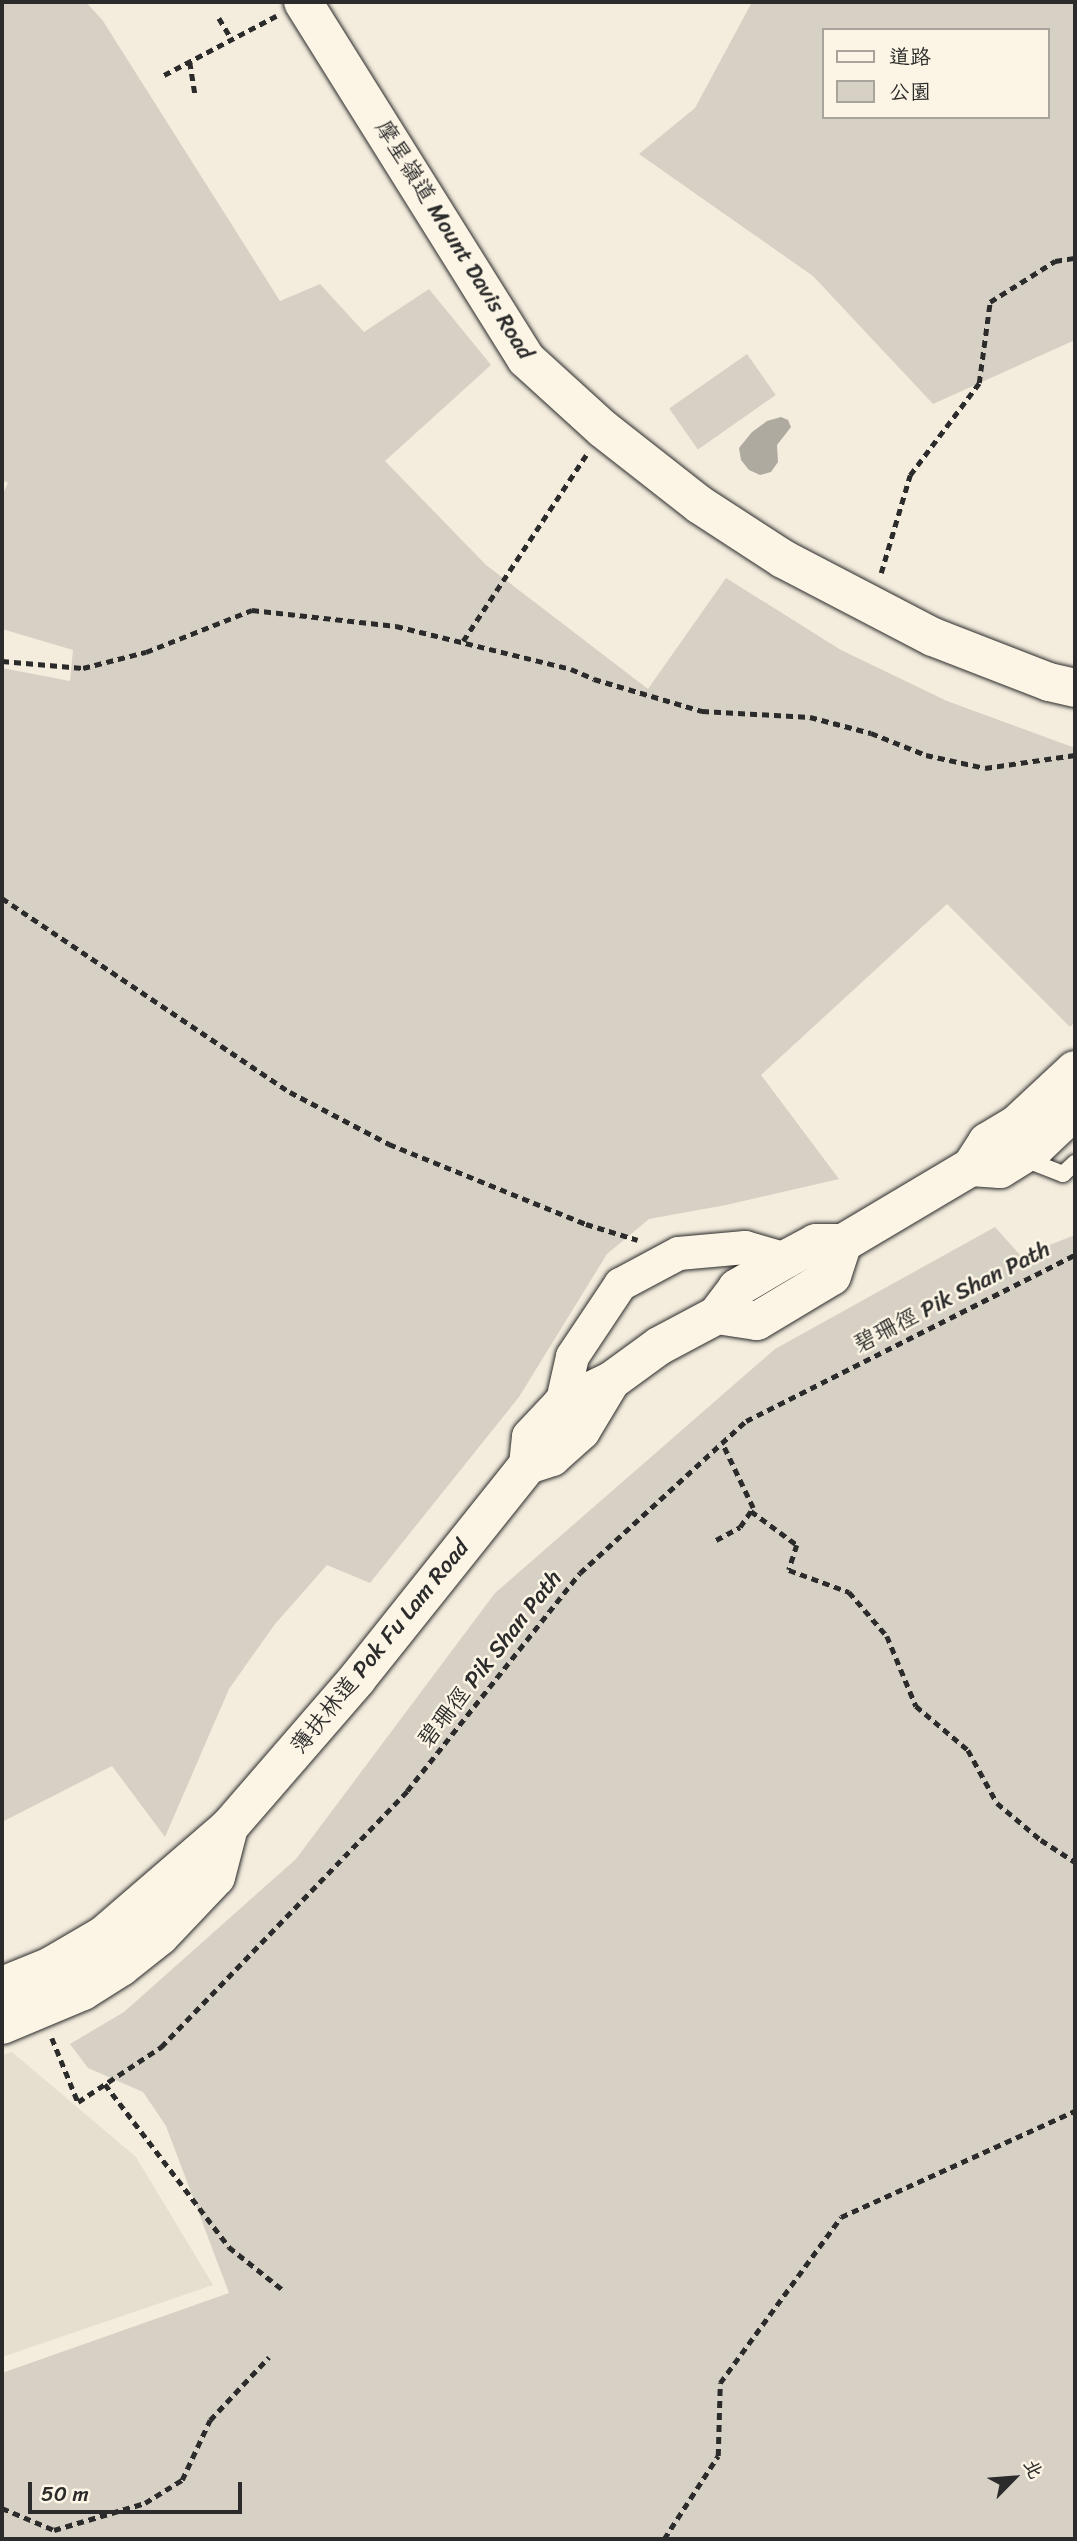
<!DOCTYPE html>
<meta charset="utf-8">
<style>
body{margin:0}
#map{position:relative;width:1077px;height:2541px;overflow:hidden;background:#f4edde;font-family:Sriracha,"LXGW WenKai TC",sans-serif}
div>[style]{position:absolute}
.built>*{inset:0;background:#e5dfd0}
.green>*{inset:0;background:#d6d1c4;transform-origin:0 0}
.water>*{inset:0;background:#afaaa0}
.path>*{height:4.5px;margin-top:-2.25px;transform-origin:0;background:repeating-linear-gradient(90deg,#2b2b2b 0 7px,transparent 0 12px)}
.roads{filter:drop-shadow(0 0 2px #2b2b2b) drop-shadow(0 0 2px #2b2b2b)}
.lane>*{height:16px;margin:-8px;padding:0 8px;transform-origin:8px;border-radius:8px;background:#fcf5e5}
.street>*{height:33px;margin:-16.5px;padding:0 16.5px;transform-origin:16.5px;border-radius:16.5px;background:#fcf5e5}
.secondary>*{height:38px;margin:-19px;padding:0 19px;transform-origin:19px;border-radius:19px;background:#fcf5e5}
.primary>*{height:38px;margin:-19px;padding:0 19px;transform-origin:19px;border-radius:19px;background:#fcf5e5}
span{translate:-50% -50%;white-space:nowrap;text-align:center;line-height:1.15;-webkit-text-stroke:5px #fcf5e5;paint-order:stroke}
.street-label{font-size:23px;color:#2b2b2b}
.frame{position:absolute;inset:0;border:4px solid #2b2b2b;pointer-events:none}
.legend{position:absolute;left:822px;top:28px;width:228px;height:91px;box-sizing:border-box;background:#fcf5e5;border:2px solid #a8a49b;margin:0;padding:9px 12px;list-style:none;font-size:21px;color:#2b2b2b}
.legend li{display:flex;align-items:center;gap:14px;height:35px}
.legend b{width:35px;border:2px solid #a8a49b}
.north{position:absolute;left:979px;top:2443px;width:70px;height:70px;-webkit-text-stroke:5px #fcf5e5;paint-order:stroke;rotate:65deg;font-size:19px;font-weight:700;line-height:28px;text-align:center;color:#2b2b2b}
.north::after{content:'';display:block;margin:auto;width:24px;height:32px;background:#2b2b2b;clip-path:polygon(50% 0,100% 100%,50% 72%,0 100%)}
.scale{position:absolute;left:28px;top:2482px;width:214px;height:32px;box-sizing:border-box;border:4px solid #2b2b2b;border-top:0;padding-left:9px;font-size:21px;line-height:24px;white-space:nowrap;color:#2b2b2b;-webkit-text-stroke:5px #fcf5e5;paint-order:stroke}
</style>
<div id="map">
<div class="built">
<i style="clip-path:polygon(12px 2052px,136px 2157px,213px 2285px,2px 2357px,2px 2055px)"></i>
</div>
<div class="green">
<i style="clip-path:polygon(2px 2px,86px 2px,103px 21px,280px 301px,320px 284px,364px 332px,429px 289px,491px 365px,385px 461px,486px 565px,648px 689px,726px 578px,841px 650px,947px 701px,1075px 748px,1075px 1022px,1070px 1027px,947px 904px,761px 1075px,839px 1179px,726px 1205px,649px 1219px,607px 1254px,519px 1397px,370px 1583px,327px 1565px,275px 1624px,229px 1689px,165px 1837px,112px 1766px,2px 1822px,2px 668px,70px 681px,73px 650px,2px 629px,2px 495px,8px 483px,2px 480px)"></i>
<i style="clip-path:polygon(evenodd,752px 2px,1075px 2px,1075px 340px,933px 404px,813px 276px,639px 154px,695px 108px,752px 2px,823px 30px,1047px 30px,1047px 117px,823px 117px,823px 30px)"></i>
<i style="left:747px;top:354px;width:50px;height:95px;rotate:55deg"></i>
<i style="clip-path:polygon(995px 1227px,1021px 1256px,1075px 1235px,1075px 2539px,2px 2539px,2px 2373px,229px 2293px,166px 2126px,143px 2092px,88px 2068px,70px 2044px,124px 2012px,296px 1859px,495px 1593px,775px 1349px)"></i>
</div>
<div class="water">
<i style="clip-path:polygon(781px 417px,788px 420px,791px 427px,777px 445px,778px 462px,771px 472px,760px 475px,749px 470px,741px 460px,739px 448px,752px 432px,767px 421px)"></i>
</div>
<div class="path">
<i style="left:219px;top:18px;width:26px;rotate:59deg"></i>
<i style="left:190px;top:62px;width:32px;rotate:81deg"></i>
<i style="left:164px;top:75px;width:127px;rotate:-27.8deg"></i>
<i style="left:881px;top:573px;width:102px;rotate:-73.5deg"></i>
<i style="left:910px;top:475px;width:115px;rotate:-53.1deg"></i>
<i style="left:979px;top:383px;width:82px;rotate:-82.3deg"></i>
<i style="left:990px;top:302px;width:77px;rotate:-32.2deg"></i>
<i style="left:1055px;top:261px;width:20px;rotate:-9deg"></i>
<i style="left:463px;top:641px;width:223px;rotate:-56.5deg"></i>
<i style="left:2px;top:661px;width:81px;rotate:4.9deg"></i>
<i style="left:83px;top:668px;width:65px;rotate:-14.3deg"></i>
<i style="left:146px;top:652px;width:114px;rotate:-21.6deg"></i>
<i style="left:252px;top:610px;width:145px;rotate:6.3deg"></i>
<i style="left:396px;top:626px;width:180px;rotate:13.8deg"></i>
<i style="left:571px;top:669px;width:25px;rotate:23deg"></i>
<i style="left:594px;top:679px;width:113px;rotate:16.5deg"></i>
<i style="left:702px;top:711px;width:108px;rotate:3.2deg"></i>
<i style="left:810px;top:717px;width:63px;rotate:14.7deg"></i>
<i style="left:871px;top:733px;width:59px;rotate:21.8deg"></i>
<i style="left:926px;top:755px;width:60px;rotate:12.4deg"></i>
<i style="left:985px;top:768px;width:91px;rotate:-8.2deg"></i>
<i style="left:2px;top:898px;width:347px;rotate:34deg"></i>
<i style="left:290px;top:1092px;width:112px;rotate:27.7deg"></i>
<i style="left:389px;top:1144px;width:213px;rotate:22.1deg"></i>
<i style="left:586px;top:1224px;width:54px;rotate:17.1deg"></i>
<i style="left:751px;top:1511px;width:57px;rotate:36.5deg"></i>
<i style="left:797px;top:1545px;width:26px;rotate:108deg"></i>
<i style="left:789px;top:1570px;width:64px;rotate:20.1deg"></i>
<i style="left:849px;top:1592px;width:58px;rotate:49.2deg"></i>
<i style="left:887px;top:1636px;width:76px;rotate:67.5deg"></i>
<i style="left:916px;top:1706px;width:68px;rotate:40.2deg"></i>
<i style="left:968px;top:1750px;width:60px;rotate:61.3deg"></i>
<i style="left:997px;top:1803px;width:57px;rotate:40.1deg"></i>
<i style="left:1041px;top:1840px;width:40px;rotate:32.9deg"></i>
<i style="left:716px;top:1540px;width:27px;rotate:-28deg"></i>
<i style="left:740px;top:1527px;width:23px;rotate:-56deg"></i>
<i style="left:753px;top:1508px;width:72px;rotate:-115.5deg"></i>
<i style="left:52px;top:2038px;width:69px;rotate:67.9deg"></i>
<i style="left:78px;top:2102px;width:100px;rotate:-33.5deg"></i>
<i style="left:161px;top:2047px;width:355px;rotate:-46.1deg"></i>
<i style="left:407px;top:1791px;width:278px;rotate:-51.6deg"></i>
<i style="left:580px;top:1573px;width:225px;rotate:-42.5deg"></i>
<i style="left:746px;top:1421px;width:369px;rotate:-26.8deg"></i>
<i style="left:105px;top:2084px;width:205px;rotate:52.7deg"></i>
<i style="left:229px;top:2247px;width:69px;rotate:38.5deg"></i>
<i style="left:2px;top:2508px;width:56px;rotate:22.9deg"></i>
<i style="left:54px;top:2530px;width:95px;rotate:-16.5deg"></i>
<i style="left:145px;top:2503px;width:44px;rotate:-31.9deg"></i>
<i style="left:182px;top:2480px;width:66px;rotate:-65deg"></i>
<i style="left:210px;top:2420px;width:86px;rotate:-46.9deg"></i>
<i style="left:664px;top:2539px;width:99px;rotate:-57deg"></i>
<i style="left:718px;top:2456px;width:73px;rotate:-88.4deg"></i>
<i style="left:720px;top:2383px;width:205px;rotate:-53.9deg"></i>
<i style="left:841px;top:2217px;width:257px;rotate:-24.4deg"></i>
</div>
<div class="roads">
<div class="lane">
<i style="left:1022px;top:1158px;width:44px;rotate:21.3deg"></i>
<i style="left:1063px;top:1174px;width:16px;rotate:-43deg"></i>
</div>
<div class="street">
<i style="left:561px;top:1405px;width:50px;rotate:-77.3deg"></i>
<i style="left:572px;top:1356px;width:87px;rotate:-56.3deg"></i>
<i style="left:620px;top:1284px;width:66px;rotate:-28.1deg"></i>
<i style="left:678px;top:1253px;width:67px;rotate:-5.1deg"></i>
<i style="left:745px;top:1247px;width:43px;rotate:16.3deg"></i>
</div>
<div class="secondary">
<i style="left:303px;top:2px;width:421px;rotate:58deg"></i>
<i style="left:526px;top:359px;width:104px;rotate:42.3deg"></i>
<i style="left:603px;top:429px;width:123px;rotate:38.1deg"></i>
<i style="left:700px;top:505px;width:99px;rotate:33deg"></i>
<i style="left:783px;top:559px;width:169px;rotate:27.5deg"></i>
<i style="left:933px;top:637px;width:124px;rotate:21.2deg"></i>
<i style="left:1049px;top:682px;width:27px;rotate:13deg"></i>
</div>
<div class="primary">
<i style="left:971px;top:1167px;width:29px;rotate:4deg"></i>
<i style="left:1000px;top:1169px;width:44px;rotate:-31.9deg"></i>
<i style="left:1037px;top:1146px;width:52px;rotate:-43.5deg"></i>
<i style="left:717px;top:1315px;width:40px;rotate:8.5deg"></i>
<i style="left:757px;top:1321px;width:87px;rotate:-31deg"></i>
<i style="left:832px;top:1276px;width:35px;rotate:-72deg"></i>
<i style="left:528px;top:1465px;width:25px;rotate:-18deg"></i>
<i style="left:552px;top:1457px;width:39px;rotate:-42deg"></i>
<i style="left:581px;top:1431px;width:58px;rotate:-59deg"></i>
<i style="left:2px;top:1986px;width:53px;rotate:-22.2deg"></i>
<i style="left:51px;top:1966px;width:61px;rotate:-30.3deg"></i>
<i style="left:104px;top:1935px;width:165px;rotate:-40.8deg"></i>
<i style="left:229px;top:1827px;width:196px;rotate:-49.1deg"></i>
<i style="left:357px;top:1679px;width:274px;rotate:-51.4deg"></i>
<i style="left:528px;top:1465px;width:28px;rotate:-84deg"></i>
<i style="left:531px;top:1437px;width:44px;rotate:-46.8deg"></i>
<i style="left:561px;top:1405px;width:55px;rotate:-25.6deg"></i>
<i style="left:611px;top:1381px;width:59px;rotate:-36.1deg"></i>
<i style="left:659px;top:1346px;width:66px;rotate:-28.1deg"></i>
<i style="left:717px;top:1315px;width:34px;rotate:-53deg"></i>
<i style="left:737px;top:1288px;width:57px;rotate:-30.6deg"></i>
<i style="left:786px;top:1259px;width:34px;rotate:-28deg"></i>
<i style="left:816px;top:1243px;width:27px"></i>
<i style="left:843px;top:1243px;width:149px;rotate:-30.7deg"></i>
<i style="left:971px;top:1167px;width:30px;rotate:-57deg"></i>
<i style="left:987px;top:1142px;width:35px;rotate:-31deg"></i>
<i style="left:1017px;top:1124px;width:79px;rotate:-43deg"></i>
<i style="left:2px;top:2025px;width:88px;rotate:-22.8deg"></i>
<i style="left:83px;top:1991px;width:45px;rotate:-32.3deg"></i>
<i style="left:121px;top:1967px;width:50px;rotate:-38.5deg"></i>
<i style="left:160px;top:1936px;width:81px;rotate:-46.5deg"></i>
<i style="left:216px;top:1877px;width:52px;rotate:-75.4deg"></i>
</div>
</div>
<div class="street-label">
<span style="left:454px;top:240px;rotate:58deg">摩星嶺道 Mount Davis Road</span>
<span style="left:952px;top:1297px;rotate:-27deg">碧珊徑 Pik Shan Path</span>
<span style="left:380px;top:1647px;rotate:-51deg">薄扶林道 Pok Fu Lam Road</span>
<span style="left:490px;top:1659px;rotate:-52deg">碧珊徑 Pik Shan Path</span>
</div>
<div class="frame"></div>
<ul class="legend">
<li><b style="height:9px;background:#fcf5e5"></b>道路</li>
<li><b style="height:19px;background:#d6d1c4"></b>公園</li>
</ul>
<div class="north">北</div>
<div class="scale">50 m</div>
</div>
